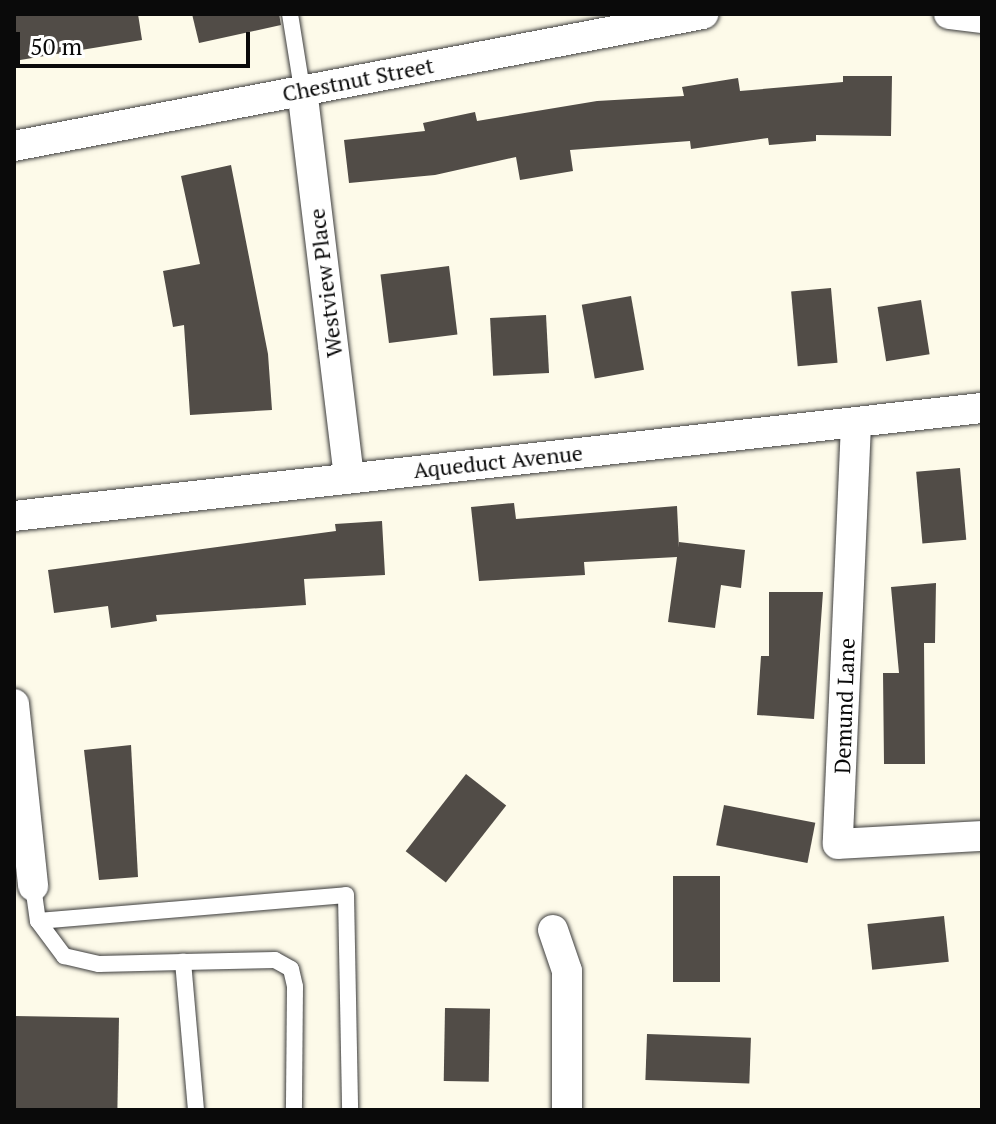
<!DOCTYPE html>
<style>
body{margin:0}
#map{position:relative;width:996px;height:1124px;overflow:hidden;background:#fdfae9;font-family:"PT Serif",serif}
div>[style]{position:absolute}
.building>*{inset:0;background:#514c47;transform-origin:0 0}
.roads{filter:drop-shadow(0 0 2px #3d3d3d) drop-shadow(0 0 2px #3d3d3d)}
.service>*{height:16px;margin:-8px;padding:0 8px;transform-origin:8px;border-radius:8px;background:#fff}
.minor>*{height:30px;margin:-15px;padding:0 15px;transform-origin:15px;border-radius:15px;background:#fff}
span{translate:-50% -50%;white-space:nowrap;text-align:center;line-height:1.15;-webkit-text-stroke:8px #fff;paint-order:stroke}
.street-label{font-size:22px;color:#0a0a0a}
.frame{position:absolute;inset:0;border:16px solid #0a0a0a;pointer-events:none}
.scale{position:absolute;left:16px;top:32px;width:234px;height:36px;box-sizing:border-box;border:4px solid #0a0a0a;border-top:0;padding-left:10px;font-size:24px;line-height:28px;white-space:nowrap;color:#0a0a0a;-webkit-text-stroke:6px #fff;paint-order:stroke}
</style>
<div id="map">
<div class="building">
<i style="clip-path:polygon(14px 14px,138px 14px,142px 40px,14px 61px)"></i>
<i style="clip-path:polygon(192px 14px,279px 14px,281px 25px,199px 43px)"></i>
<i style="clip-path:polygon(843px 76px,892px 76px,891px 136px,816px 135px,816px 141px,769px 145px,768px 138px,691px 149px,690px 141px,570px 150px,573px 171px,520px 180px,516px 157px,435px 175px,349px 183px,344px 140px,425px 131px,423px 123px,475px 112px,477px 121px,597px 101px,684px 96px,682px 87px,738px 78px,740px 91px,843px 82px)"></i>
<i style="clip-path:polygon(231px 165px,268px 354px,272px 410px,190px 415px,184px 325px,173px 327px,163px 271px,200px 264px,181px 176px)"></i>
<i style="left:449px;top:266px;width:69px;height:69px;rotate:83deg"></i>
<i style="left:831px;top:288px;width:75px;height:40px;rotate:85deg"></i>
<i style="left:631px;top:296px;width:75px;height:50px;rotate:80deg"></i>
<i style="left:921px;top:300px;width:55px;height:44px;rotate:81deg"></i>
<i style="left:546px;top:315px;width:58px;height:56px;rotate:87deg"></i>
<i style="left:960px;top:468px;width:72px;height:44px;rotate:85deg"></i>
<i style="clip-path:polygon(514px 503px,516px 519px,677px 506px,679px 548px,679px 542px,745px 550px,741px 588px,721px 585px,715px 628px,668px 622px,677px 557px,584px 562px,585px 575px,479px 581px,471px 507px)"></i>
<i style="clip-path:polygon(382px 521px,385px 575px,304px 579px,306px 605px,156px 615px,157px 621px,111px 628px,108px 606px,54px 613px,48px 570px,336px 531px,335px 524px)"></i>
<i style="clip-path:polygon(936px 583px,935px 643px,924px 643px,925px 764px,884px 764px,883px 673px,899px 673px,891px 587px)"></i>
<i style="clip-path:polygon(769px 592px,823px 592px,814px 719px,757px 715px,761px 656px,769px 656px)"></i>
<i style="clip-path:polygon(131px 745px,138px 877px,99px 880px,84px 750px)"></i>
<i style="left:466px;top:774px;width:51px;height:98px;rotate:38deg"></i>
<i style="left:724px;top:805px;width:93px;height:41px;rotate:11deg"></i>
<i style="left:673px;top:876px;width:47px;height:106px"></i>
<i style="left:944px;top:916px;width:46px;height:77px;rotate:84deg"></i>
<i style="left:445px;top:1008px;width:45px;height:73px;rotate:1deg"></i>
<i style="left:14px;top:1016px;width:105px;height:94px;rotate:1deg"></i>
<i style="left:647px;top:1034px;width:104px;height:46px;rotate:2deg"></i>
</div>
<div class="roads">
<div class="service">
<i style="left:290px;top:14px;width:76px;rotate:80.9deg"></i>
<i style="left:33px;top:886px;width:35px;rotate:82deg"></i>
<i style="left:38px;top:921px;width:309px;rotate:-4.8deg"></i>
<i style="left:346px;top:895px;width:215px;rotate:88.9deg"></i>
<i style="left:38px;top:921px;width:44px;rotate:53.4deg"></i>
<i style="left:64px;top:956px;width:36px;rotate:13deg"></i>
<i style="left:99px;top:964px;width:84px;rotate:-1.4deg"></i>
<i style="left:196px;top:1110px;width:149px;rotate:-95deg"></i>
<i style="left:183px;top:962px;width:92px;rotate:-1.2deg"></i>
<i style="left:275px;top:960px;width:18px;rotate:29deg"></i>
<i style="left:291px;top:969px;width:18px;rotate:77deg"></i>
<i style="left:295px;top:987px;width:123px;rotate:90.5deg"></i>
</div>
<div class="minor">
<i style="left:949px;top:14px;width:33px;rotate:7deg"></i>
<i style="left:302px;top:89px;width:391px;rotate:83.1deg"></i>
<i style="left:14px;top:146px;width:702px;rotate:-10.85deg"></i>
<i style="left:856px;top:424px;width:420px;rotate:92.5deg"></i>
<i style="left:838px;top:844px;width:144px;rotate:-3.2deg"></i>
<i style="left:14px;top:516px;width:974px;rotate:-6.37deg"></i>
<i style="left:14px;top:704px;width:183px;rotate:84deg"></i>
<i style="left:553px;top:930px;width:43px;rotate:71.1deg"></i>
<i style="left:567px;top:971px;width:139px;rotate:90deg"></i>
</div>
</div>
<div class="street-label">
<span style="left:358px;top:79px;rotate:-11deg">Chestnut Street</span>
<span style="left:325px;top:283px;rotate:-97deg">Westview Place</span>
<span style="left:498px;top:461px;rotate:-6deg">Aqueduct Avenue</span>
<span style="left:844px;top:706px;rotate:-88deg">Demund Lane</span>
</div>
<div class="frame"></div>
<div class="scale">50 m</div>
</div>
